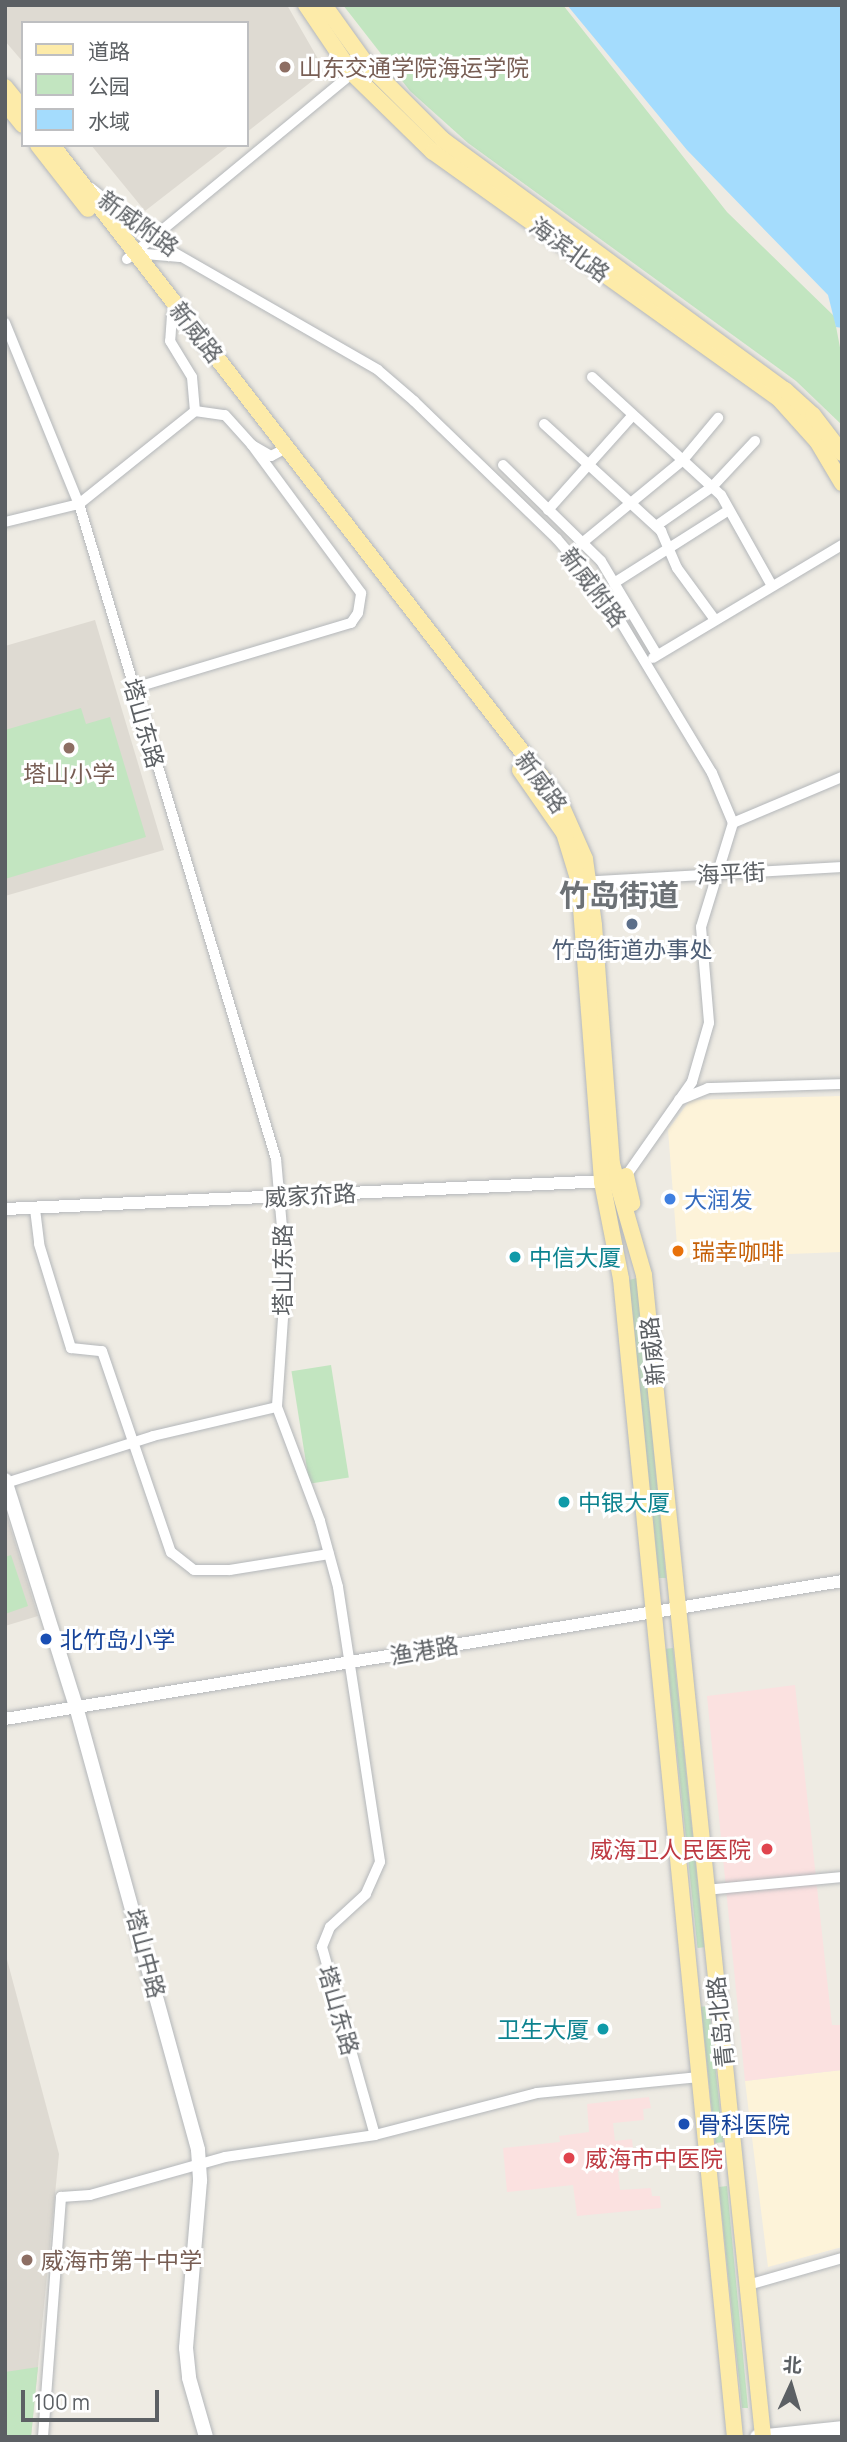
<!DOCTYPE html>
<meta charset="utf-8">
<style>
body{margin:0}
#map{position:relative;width:847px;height:2442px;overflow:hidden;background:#eeebe3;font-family:Manrope,"Noto Sans SC",sans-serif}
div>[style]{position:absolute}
.commercial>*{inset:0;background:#fdf3d9}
.education>*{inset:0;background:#dedad2}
.medical>*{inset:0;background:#fbe1e0}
.green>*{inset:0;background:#c2e5c0;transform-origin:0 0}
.water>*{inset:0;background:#a4dcfd}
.roads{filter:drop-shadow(0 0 2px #b4b7ba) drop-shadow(0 0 2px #b4b7ba)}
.minor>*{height:10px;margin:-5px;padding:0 5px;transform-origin:5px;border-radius:5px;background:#fff}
.tertiary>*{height:12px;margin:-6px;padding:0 6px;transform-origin:6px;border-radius:6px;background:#fff}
.secondary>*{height:14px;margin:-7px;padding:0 7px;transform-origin:7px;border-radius:7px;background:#fff}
.primary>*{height:16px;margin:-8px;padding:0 8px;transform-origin:8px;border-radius:8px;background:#fdeba9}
.dots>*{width:19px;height:19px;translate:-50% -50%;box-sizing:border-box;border:4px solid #fff;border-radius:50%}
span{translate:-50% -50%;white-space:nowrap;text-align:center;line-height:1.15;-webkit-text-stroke:6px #fff;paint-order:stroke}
.education-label{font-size:23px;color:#785e54}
.left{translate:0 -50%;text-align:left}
.street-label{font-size:23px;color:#5c6064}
.service-label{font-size:23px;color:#4e5e75}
.shop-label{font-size:23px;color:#366cbe}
.food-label{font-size:23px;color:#c56008}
.culture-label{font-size:23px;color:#0d838f}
.right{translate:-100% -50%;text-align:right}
.transit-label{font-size:23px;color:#164399}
.health-label{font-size:23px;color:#be3a42}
.district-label{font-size:30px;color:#6d7276;font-weight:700}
.frame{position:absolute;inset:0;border:7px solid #5c6064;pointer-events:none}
.legend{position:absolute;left:21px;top:21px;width:228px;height:126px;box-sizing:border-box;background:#fff;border:2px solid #bebfc1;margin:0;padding:9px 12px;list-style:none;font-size:21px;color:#5c6064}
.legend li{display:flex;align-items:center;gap:14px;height:35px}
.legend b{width:35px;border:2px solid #bebfc1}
.north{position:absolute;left:756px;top:2351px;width:70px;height:70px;-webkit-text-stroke:5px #fff;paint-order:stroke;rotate:4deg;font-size:19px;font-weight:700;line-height:28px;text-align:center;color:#5c6064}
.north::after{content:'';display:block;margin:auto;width:24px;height:32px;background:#5c6064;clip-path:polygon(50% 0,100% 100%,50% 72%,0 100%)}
.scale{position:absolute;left:21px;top:2390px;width:138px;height:32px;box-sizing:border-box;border:4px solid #5c6064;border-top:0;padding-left:9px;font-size:21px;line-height:24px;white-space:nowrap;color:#5c6064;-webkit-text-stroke:5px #fff;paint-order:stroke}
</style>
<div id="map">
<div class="commercial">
<i style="clip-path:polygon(842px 1096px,842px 1252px,678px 1258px,668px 1130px,690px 1100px)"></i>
<i style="clip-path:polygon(842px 2070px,842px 2247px,768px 2267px,745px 2081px)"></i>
</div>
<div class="education">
<i style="clip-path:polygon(5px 5px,287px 5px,325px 71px,247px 132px,247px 23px,23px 23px,23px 62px,5px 41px)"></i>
<i style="clip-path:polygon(91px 145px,230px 145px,145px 211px)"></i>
<i style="clip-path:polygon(95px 620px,164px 850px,5px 896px,5px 646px)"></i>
<i style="clip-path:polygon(5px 1510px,38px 1616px,5px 1626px)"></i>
<i style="clip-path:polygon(5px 1952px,59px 2154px,31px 2437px,5px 2437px)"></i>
</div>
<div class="medical">
<i style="clip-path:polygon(795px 1685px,832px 2025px,842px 2025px,842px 2070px,745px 2081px,707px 1696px)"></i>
<i style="clip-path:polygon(649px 2097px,651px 2108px,643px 2109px,644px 2120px,613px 2123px,615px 2141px,632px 2139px,635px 2169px,618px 2171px,620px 2190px,651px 2188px,652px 2196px,660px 2196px,661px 2208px,577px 2216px,573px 2185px,507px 2192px,503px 2148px,560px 2142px,559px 2136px,589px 2132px,587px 2104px)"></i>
</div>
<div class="green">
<i style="clip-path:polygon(343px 5px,563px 5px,727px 212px,834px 316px,842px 358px,842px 425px,796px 381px,468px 143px,410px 91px)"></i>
<i style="clip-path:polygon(81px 708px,86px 724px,110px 717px,146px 837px,5px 879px,5px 730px)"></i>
<i style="clip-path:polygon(637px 1278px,666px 1578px,659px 1578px,629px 1280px)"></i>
<i style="left:331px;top:1365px;width:114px;height:40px;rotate:81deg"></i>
<i style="clip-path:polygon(11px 1555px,28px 1606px,5px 1614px,5px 1557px)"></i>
<i style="left:673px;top:1648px;width:301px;height:7px;rotate:84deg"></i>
<i style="left:709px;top:2006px;width:137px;height:8px;rotate:84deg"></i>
<i style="clip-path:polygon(727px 2186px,748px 2408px,742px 2408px,719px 2187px)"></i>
<i style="clip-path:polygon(38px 2367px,31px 2437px,5px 2437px,5px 2372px)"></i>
</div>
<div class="water">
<i style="clip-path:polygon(567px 5px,842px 5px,842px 328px,836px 327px,828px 295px,687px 150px)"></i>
</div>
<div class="roads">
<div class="minor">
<i style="left:91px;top:188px;width:90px;rotate:39.2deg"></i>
<i style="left:161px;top:245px;width:250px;rotate:29.9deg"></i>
<i style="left:378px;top:370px;width:48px;rotate:40.7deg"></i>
<i style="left:414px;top:401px;width:199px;rotate:44deg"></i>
<i style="left:557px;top:539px;width:72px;rotate:49.5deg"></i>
<i style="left:604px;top:594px;width:209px;rotate:58.9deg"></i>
<i style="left:712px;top:773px;width:54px;rotate:67.2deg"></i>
<i style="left:733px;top:823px;width:109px;rotate:107.1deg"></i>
<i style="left:701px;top:927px;width:96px;rotate:85.2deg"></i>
<i style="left:709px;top:1023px;width:61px;rotate:106.1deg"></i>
<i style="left:692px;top:1082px;width:115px;rotate:125.1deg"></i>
<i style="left:626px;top:1176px;width:5px;rotate:158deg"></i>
<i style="left:134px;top:253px;width:46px;rotate:5deg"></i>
<i style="left:127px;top:259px;width:296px;rotate:-39.5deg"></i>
<i style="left:172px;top:315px;width:26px;rotate:94deg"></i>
<i style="left:170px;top:341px;width:42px;rotate:58.6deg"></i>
<i style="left:192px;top:377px;width:34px;rotate:85deg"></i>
<i style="left:5px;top:323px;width:196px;rotate:67.8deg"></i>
<i style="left:79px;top:504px;width:684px;rotate:73.26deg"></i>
<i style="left:276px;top:1159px;width:115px;rotate:85deg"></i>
<i style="left:286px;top:1274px;width:133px;rotate:93.9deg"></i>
<i style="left:277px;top:1407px;width:122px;rotate:69.3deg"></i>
<i style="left:320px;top:1521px;width:68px;rotate:74.7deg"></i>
<i style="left:338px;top:1587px;width:278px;rotate:81.3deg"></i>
<i style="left:380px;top:1862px;width:35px;rotate:114deg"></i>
<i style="left:366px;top:1894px;width:49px;rotate:137.5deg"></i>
<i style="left:330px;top:1927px;width:22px;rotate:112deg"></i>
<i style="left:322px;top:1947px;width:195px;rotate:74.3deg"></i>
<i style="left:592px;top:377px;width:175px;rotate:42.5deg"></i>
<i style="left:721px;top:495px;width:104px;rotate:60.7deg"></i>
<i style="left:544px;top:424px;width:159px;rotate:42.4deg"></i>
<i style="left:661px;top:531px;width:40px;rotate:66.6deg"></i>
<i style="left:677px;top:568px;width:64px;rotate:53.8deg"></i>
<i style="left:503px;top:465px;width:137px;rotate:44.4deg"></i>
<i style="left:601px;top:561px;width:109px;rotate:59.2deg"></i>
<i style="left:548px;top:510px;width:127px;rotate:-48.2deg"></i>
<i style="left:5px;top:522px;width:76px;rotate:-13.7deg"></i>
<i style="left:79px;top:504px;width:149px;rotate:-38.7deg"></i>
<i style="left:195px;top:411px;width:30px;rotate:8deg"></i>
<i style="left:225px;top:415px;width:40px;rotate:48deg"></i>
<i style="left:252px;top:445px;width:22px;rotate:30deg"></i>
<i style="left:271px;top:456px;width:9px;rotate:-27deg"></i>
<i style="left:656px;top:526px;width:68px;rotate:-34.9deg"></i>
<i style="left:712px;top:487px;width:63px;rotate:-46.9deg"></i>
<i style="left:582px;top:543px;width:131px;rotate:-39.4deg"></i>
<i style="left:683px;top:460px;width:55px;rotate:-50.2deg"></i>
<i style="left:614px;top:583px;width:136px;rotate:-32.4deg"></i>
<i style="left:653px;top:658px;width:220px;rotate:-30.9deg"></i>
<i style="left:134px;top:688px;width:227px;rotate:-16.7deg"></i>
<i style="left:351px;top:623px;width:12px;rotate:-55deg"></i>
<i style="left:358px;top:613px;width:20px;rotate:-81deg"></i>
<i style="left:361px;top:593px;width:184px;rotate:-126.4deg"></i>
<i style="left:733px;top:823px;width:118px;rotate:-22.9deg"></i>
<i style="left:581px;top:882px;width:261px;rotate:-3.3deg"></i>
<i style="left:679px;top:1100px;width:31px;rotate:-22deg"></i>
<i style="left:708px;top:1088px;width:134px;rotate:-1.7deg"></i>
<i style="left:35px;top:1209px;width:35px;rotate:83deg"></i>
<i style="left:39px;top:1244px;width:109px;rotate:72.9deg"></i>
<i style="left:71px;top:1348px;width:31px;rotate:6deg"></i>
<i style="left:102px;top:1351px;width:213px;rotate:71.1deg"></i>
<i style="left:171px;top:1552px;width:29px;rotate:38deg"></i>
<i style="left:194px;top:1570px;width:36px"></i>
<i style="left:230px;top:1570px;width:100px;rotate:-9.2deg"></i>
<i style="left:6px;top:1483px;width:154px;rotate:-17.7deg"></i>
<i style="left:153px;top:1436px;width:127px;rotate:-13.2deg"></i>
<i style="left:705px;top:1890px;width:138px;rotate:-5.4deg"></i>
<i style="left:748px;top:2285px;width:98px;rotate:-16deg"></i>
<i style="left:43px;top:2437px;width:241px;rotate:-85.7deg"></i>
<i style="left:61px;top:2197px;width:29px;rotate:-4deg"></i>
<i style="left:90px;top:2195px;width:140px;rotate:-15.7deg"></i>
<i style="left:225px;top:2157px;width:152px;rotate:-8.3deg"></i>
<i style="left:375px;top:2135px;width:167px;rotate:-14.5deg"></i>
<i style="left:537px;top:2093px;width:163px;rotate:-5.6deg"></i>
</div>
<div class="tertiary">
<i style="left:5px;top:1209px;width:604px;rotate:-2.66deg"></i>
<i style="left:5px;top:1719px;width:848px;rotate:-9.36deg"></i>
</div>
<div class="secondary">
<i style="left:5px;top:1480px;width:241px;rotate:72.6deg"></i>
<i style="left:77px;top:1710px;width:456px;rotate:74.6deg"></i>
<i style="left:198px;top:2150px;width:31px;rotate:86deg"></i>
<i style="left:200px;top:2181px;width:168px;rotate:94.8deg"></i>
<i style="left:186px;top:2348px;width:30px;rotate:84deg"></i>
<i style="left:189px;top:2378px;width:61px;rotate:73.9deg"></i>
<i style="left:757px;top:2437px;width:85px;rotate:-6deg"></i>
</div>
<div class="primary">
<i style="left:306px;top:5px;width:82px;rotate:55.9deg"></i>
<i style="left:352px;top:73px;width:113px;rotate:44.3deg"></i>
<i style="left:433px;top:152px;width:425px;rotate:35.5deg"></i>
<i style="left:779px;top:399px;width:57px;rotate:47.9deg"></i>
<i style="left:817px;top:441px;width:49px;rotate:59.2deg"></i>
<i style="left:324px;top:5px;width:70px;rotate:54.3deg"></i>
<i style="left:365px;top:62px;width:110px;rotate:45deg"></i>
<i style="left:443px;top:140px;width:424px;rotate:36.2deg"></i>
<i style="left:785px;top:390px;width:38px;rotate:42deg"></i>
<i style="left:813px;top:415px;width:48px;rotate:52.7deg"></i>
<i style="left:5px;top:87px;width:28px;rotate:51deg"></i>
<i style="left:5px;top:103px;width:28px;rotate:51deg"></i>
<i style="left:38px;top:145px;width:81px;rotate:52deg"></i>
<i style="left:52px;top:145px;width:826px;rotate:52.23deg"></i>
<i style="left:558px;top:798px;width:67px;rotate:66.1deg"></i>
<i style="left:585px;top:859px;width:67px;rotate:82.2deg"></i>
<i style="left:594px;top:925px;width:240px;rotate:85.7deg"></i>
<i style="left:612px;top:1164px;width:116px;rotate:73.9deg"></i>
<i style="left:644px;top:1275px;width:1168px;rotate:84.15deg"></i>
<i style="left:520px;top:770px;width:77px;rotate:55.1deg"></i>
<i style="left:564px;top:833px;width:51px;rotate:73deg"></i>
<i style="left:579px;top:882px;width:301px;rotate:85.6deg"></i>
<i style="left:602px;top:1182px;width:99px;rotate:78.9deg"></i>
<i style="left:621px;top:1279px;width:1164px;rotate:84.38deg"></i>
<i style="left:626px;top:1176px;width:28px;rotate:77deg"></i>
</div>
</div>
<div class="dots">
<i style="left:285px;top:67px;background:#8d6e63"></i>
<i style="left:69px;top:748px;background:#8d6e63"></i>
<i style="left:632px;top:924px;background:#5c6f8a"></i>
<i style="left:670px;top:1199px;background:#3f7fe0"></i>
<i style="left:678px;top:1251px;background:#e8710a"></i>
<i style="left:515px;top:1257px;background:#0f9aa8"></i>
<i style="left:564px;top:1502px;background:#0f9aa8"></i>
<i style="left:46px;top:1639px;background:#1a4fb4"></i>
<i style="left:767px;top:1849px;background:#e0444e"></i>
<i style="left:603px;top:2029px;background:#0f9aa8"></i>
<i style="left:684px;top:2124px;background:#1a4fb4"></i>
<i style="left:569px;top:2158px;background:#e0444e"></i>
<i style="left:27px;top:2260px;background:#8d6e63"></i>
</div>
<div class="education-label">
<span class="left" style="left:299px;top:67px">山东交通学院海运学院</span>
<span style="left:69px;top:773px">塔山小学</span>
<span class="left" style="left:41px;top:2260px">威海市第十中学</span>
</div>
<div class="street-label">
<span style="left:139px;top:223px;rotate:36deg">新威附路</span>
<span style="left:570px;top:249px;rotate:36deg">海滨北路</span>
<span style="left:197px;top:332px;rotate:52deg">新威路</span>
<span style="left:594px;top:587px;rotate:53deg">新威附路</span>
<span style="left:144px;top:723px;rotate:74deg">塔山东路</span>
<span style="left:542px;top:782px;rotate:54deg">新威路</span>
<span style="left:731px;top:873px;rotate:-3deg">海平街</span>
<span style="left:310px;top:1195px;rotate:-3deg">威家夼路</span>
<span style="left:282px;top:1270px;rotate:-90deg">塔山东路</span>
<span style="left:652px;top:1351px;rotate:-96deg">新威路</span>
<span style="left:424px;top:1650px;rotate:-10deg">渔港路</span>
<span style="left:146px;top:1953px;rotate:75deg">塔山中路</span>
<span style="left:339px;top:2010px;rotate:74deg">塔山东路</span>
<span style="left:720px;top:2022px;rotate:-96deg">青岛北路</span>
</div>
<div class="service-label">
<span style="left:632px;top:949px">竹岛街道办事处</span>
</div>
<div class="shop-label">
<span class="left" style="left:684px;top:1199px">大润发</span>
</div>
<div class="food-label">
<span class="left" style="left:692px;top:1251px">瑞幸咖啡</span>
</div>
<div class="culture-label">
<span class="left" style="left:529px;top:1257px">中信大厦</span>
<span class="left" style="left:578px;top:1502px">中银大厦</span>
<span class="right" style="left:589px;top:2029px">卫生大厦</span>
</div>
<div class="transit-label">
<span class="left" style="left:60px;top:1639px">北竹岛小学</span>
<span class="left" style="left:698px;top:2124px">骨科医院</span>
</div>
<div class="health-label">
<span class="right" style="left:751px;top:1849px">威海卫人民医院</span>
<span class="left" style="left:585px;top:2158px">威海市中医院</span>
</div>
<div class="district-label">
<span style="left:619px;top:895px">竹岛街道</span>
</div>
<div class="frame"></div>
<ul class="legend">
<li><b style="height:9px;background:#fdeba9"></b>道路</li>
<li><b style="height:19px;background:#c2e5c0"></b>公园</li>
<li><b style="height:19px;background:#a4dcfd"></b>水域</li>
</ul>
<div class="north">北</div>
<div class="scale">100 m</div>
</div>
